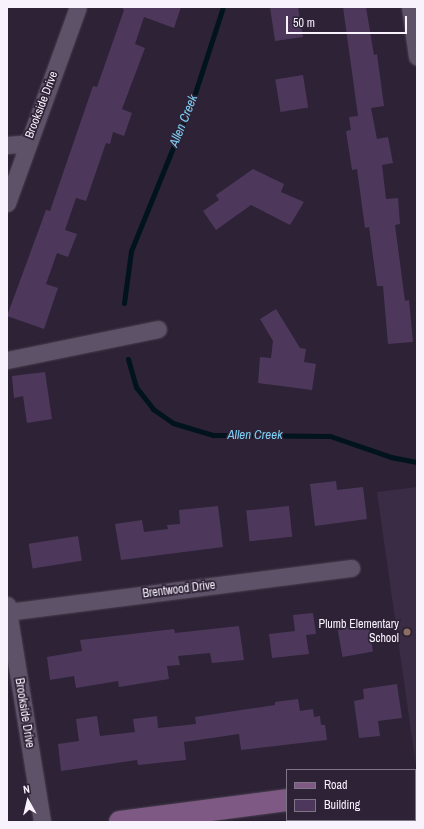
<!DOCTYPE html>
<style>
body{margin:0}
#map{position:relative;width:424px;height:829px;overflow:hidden;background:#2d2236;font-family:"Archivo Narrow",sans-serif}
div>[style]{position:absolute}
.built>*{inset:0;background:#3b2c45}
.stream>*{height:5px;margin:-2.5px;padding:0 2.5px;transform-origin:2.5px;border-radius:2.5px;background:#00131e}
.building>*{inset:0;background:#4d385c;transform-origin:0 0}
.roads{filter:drop-shadow(0 0 1px #473e4e) drop-shadow(0 0 1px #473e4e)}
.street>*{height:17px;margin:-8.5px;padding:0 8.5px;transform-origin:8.5px;border-radius:8.5px;background:#5e5268}
.secondary>*{height:22px;margin:-11px;padding:0 11px;transform-origin:11px;border-radius:11px;background:#7e5983}
.dots>*{width:11px;height:11px;translate:-50% -50%;box-sizing:border-box;border:2px solid #2d2236;border-radius:50%}
span{translate:-50% -50%;white-space:nowrap;text-align:center;line-height:1.15;-webkit-text-stroke:3.5px #2d2236;paint-order:stroke}
.street-label{font-size:12px;color:#f8f2fd}
.poi-label{font-size:12px;color:#f8f2fd}
.right{translate:-100% -50%;text-align:right}
.water-label{font-size:13px;color:#7dcff3;font-style:italic}
.frame{position:absolute;inset:0;border:8px solid #f8f2fd;pointer-events:none}
.legend{position:absolute;left:286px;top:769px;width:130px;height:52px;box-sizing:border-box;background:#2d2236;border:1px solid #7e7586;margin:0;padding:5px 7px;list-style:none;font-size:12px;color:#f8f2fd}
.legend li{display:flex;align-items:center;gap:8px;height:20px}
.legend b{width:20px;border:1px solid #7e7586}
.north{position:absolute;left:8px;top:781px;width:40px;height:40px;-webkit-text-stroke:3px #2d2236;paint-order:stroke;rotate:352deg;font-size:11px;font-weight:700;line-height:16px;text-align:center;color:#f8f2fd}
.north::after{content:'';display:block;margin:auto;width:14px;height:18px;background:#f8f2fd;clip-path:polygon(50% 0,100% 100%,50% 72%,0 100%)}
.scale{position:absolute;left:286px;top:16px;width:121px;height:18px;box-sizing:border-box;border:2px solid #f8f2fd;border-top:0;padding-left:5px;font-size:12px;line-height:14px;white-space:nowrap;color:#f8f2fd;-webkit-text-stroke:3px #2d2236;paint-order:stroke}
</style>
<div id="map">
<div class="built">
<i style="clip-path:polygon(417px 487px,417px 773px,377px 492px)"></i>
</div>
<div class="stream">
<i style="left:124px;top:303px;width:52px;rotate:-82.3deg"></i>
<i style="left:131px;top:251px;width:170px;rotate:-67.9deg"></i>
<i style="left:195px;top:93px;width:90px;rotate:-72deg"></i>
<i style="left:128px;top:359px;width:29px;rotate:74deg"></i>
<i style="left:136px;top:387px;width:28px;rotate:52deg"></i>
<i style="left:153px;top:409px;width:24px;rotate:35deg"></i>
<i style="left:173px;top:423px;width:42px;rotate:16.7deg"></i>
<i style="left:213px;top:435px;width:117px;rotate:0.5deg"></i>
<i style="left:330px;top:436px;width:65px;rotate:19deg"></i>
<i style="left:391px;top:457px;width:26px;rotate:11deg"></i>
</div>
<div class="building">
<i style="clip-path:polygon(121px 7px,181px 7px,174px 28px,144px 17px,135px 44px,145px 48px,122px 109px,132px 113px,124px 136px,113px 132px,110px 144px,106px 143px,86px 201px,76px 198px,65px 230px,77px 234px,68px 257px,57px 253px,46px 284px,58px 288px,44px 329px,7px 316px,46px 210px,50px 211px,93px 86px,97px 87px,124px 10px)"></i>
<i style="clip-path:polygon(270px 7px,298px 7px,303px 37px,275px 41px)"></i>
<i style="clip-path:polygon(343px 7px,366px 7px,374px 55px,377px 54px,384px 106px,371px 108px,377px 139px,388px 137px,393px 163px,382px 165px,386px 199px,398px 198px,400px 224px,395px 225px,405px 301px,409px 300px,413px 342px,388px 344px,383px 286px,377px 286px,369px 227px,365px 228px,357px 169px,352px 170px,346px 131px,351px 130px,349px 117px,358px 116px)"></i>
<i style="left:303px;top:75px;width:33px;height:28px;rotate:81deg"></i>
<i style="clip-path:polygon(253px 169px,284px 184px,281px 192px,304px 202px,290px 225px,251px 205px,216px 230px,203px 211px,219px 200px,216px 195px)"></i>
<i style="clip-path:polygon(276px 309px,300px 348px,306px 349px,304px 362px,316px 364px,312px 390px,258px 383px,260px 357px,271px 358px,273px 341px,260px 319px)"></i>
<i style="clip-path:polygon(45px 372px,52px 419px,27px 423px,23px 396px,14px 398px,12px 376px)"></i>
<i style="clip-path:polygon(336px 481px,337px 490px,363px 487px,367px 519px,315px 526px,310px 484px)"></i>
<i style="clip-path:polygon(218px 506px,223px 547px,121px 560px,115px 524px,142px 520px,144px 532px,168px 529px,167px 525px,180px 524px,179px 510px)"></i>
<i style="left:289px;top:506px;width:31px;height:43px;rotate:84deg"></i>
<i style="left:78px;top:536px;width:25px;height:50px;rotate:81deg"></i>
<i style="clip-path:polygon(313px 613px,316px 634px,306px 635px,309px 654px,272px 658px,269px 634px,295px 631px,293px 615px)"></i>
<i style="left:368px;top:623px;width:29px;height:31px;rotate:80deg"></i>
<i style="clip-path:polygon(239px 626px,244px 660px,212px 663px,210px 653px,178px 656px,180px 665px,167px 666px,169px 679px,119px 687px,118px 681px,76px 688px,74px 676px,50px 680px,47px 657px,82px 651px,80px 640px,174px 629px,175px 633px)"></i>
<i style="clip-path:polygon(397px 684px,402px 718px,378px 721px,380px 736px,359px 738px,354px 701px,364px 699px,363px 689px)"></i>
<i style="clip-path:polygon(298px 699px,300px 711px,313px 709px,314px 717px,320px 716px,321px 725px,325px 725px,327px 740px,241px 750px,239px 734px,184px 742px,186px 760px,138px 765px,137px 760px,61px 771px,58px 744px,79px 741px,76px 719px,97px 716px,100px 736px,135px 732px,133px 719px,157px 716px,158px 728px,196px 724px,195px 717px,275px 705px,275px 702px)"></i>
</div>
<div class="roads">
<div class="street">
<i style="left:410px;top:7px;width:50px;rotate:82deg"></i>
<i style="left:7px;top:145px;width:21px;rotate:-5deg"></i>
<i style="left:7px;top:203px;width:208px;rotate:-70.1deg"></i>
<i style="left:7px;top:360px;width:154px;rotate:-11.6deg"></i>
<i style="left:7px;top:605px;width:220px;rotate:80.8deg"></i>
<i style="left:7px;top:612px;width:347px;rotate:-7.3deg"></i>
<i style="left:308px;top:820px;width:2px;rotate:90deg"></i>
</div>
<div class="secondary">
<i style="left:415px;top:791px;width:2px"></i>
<i style="left:120px;top:822px;width:168px;rotate:-7.5deg"></i>
</div>
</div>
<div class="dots">
<i style="left:407px;top:632px;background:#8d6e63"></i>
</div>
<div class="street-label">
<span style="left:42px;top:105px;rotate:-69deg">Brookside Drive</span>
<span style="left:179px;top:590px;rotate:-7deg">Brentwood Drive</span>
<span style="left:24px;top:713px;rotate:81deg">Brookside Drive</span>
</div>
<div class="poi-label">
<span class="right" style="left:399px;top:632px">Plumb Elementary<br>School</span>
</div>
<div class="water-label">
<span style="left:184px;top:121px;rotate:-68deg">Allen Creek</span>
<span style="left:255px;top:435px">Allen Creek</span>
</div>
<div class="frame"></div>
<ul class="legend">
<li><b style="height:5px;background:#7e5983"></b>Road</li>
<li><b style="height:11px;background:#4d385c"></b>Building</li>
</ul>
<div class="north">N</div>
<div class="scale">50 m</div>
</div>
